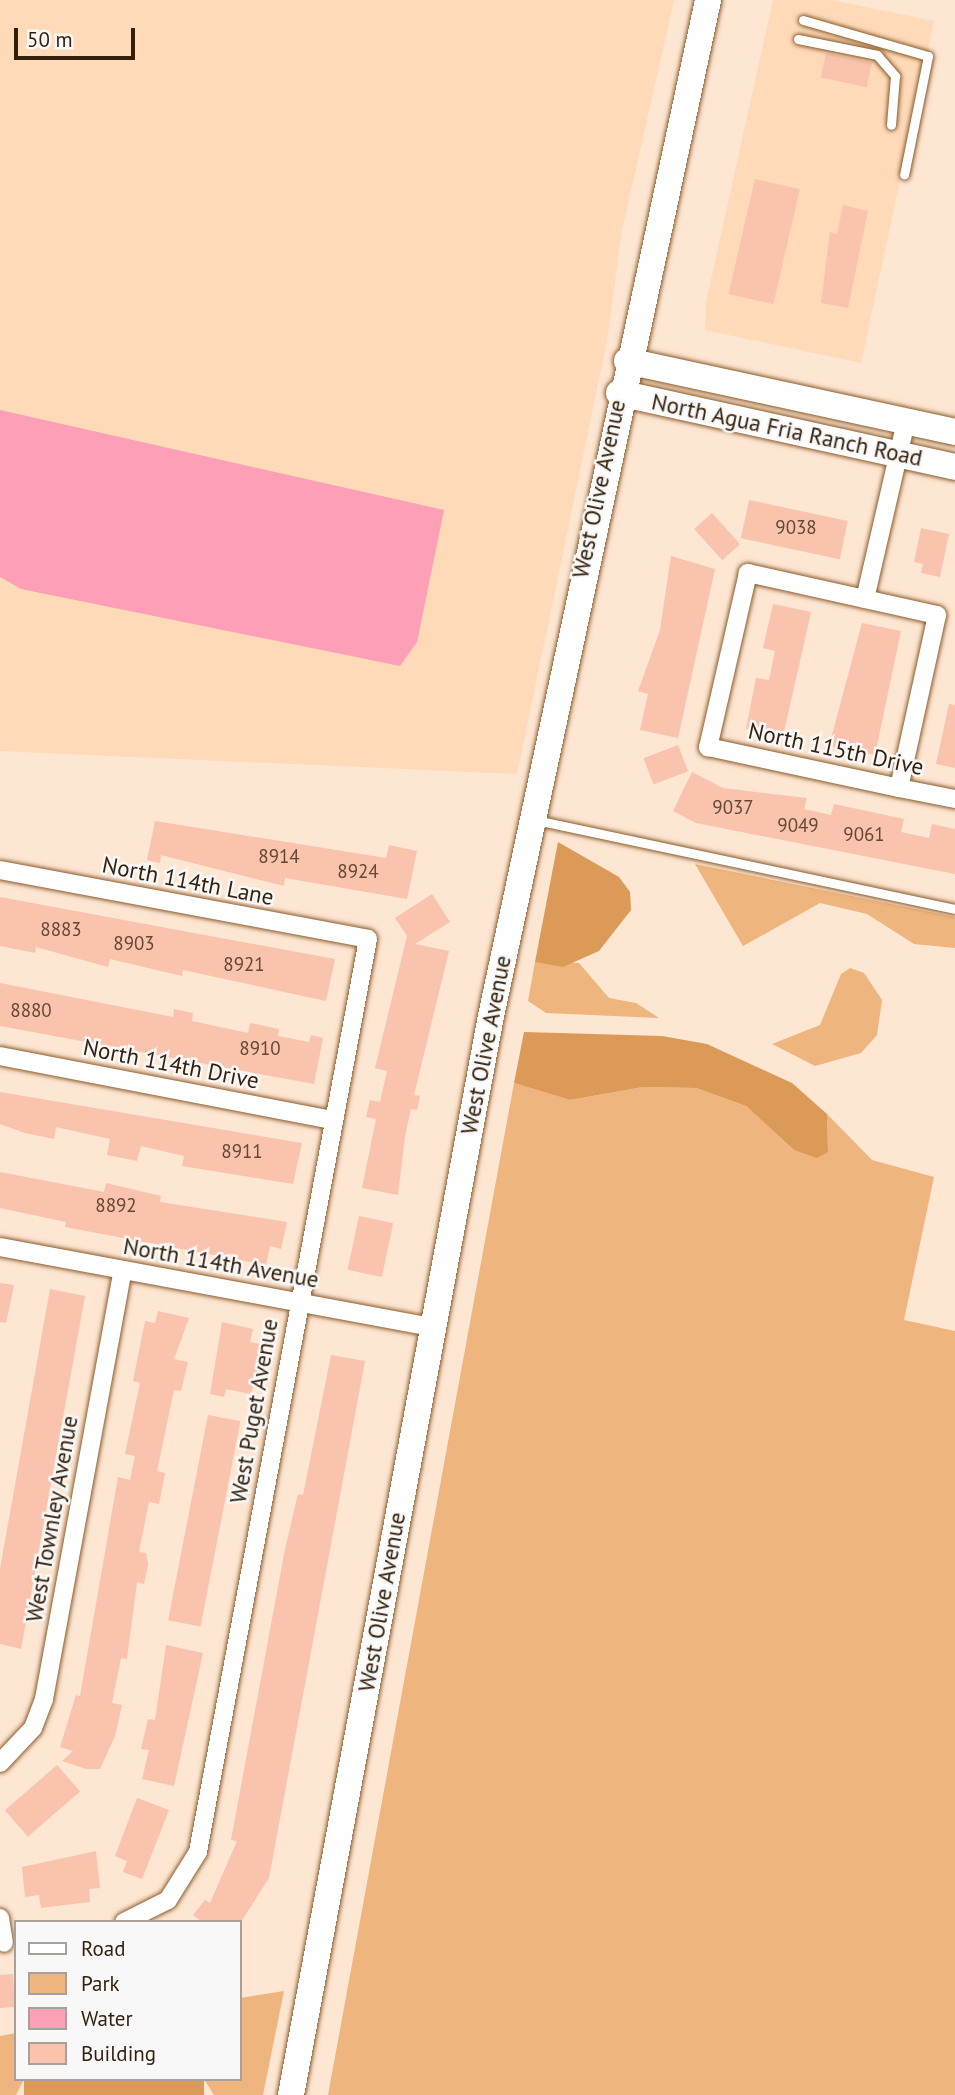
<!DOCTYPE html>
<style>
body{margin:0}
#map{position:relative;width:955px;height:2095px;overflow:hidden;background:#fde6d2;font-family:"PT Sans",sans-serif}
div>[style]{position:absolute}
.built>*{inset:0;background:#ffdab9}
.green>*{inset:0;background:#efb57e}
.forest>*{inset:0;background:#dc9a58;transform-origin:0 0}
.water>*{inset:0;background:#fd9fb6}
.building>*{inset:0;background:#f9c3ad;transform-origin:0 0}
.roads{filter:drop-shadow(0 0 2px #8b5b2a) drop-shadow(0 0 2px #8b5b2a)}
.lane>*{height:9px;margin:-4.5px;padding:0 4.5px;transform-origin:4.5px;border-radius:4.5px;background:#fff}
.street>*{height:18px;margin:-9px;padding:0 9px;transform-origin:9px;border-radius:9px;background:#fff}
.secondary>*{height:26px;margin:-13px;padding:0 13px;transform-origin:13px;border-radius:13px;background:#fff}
span{translate:-50% -50%;white-space:nowrap;text-align:center;line-height:1.15;-webkit-text-stroke:5px #f8f8f8;paint-order:stroke}
.number-label{font-size:19px;color:#644833}
.number-label span{-webkit-text-stroke-width:0}
.street-label{font-size:23px;color:#331f0a}
.legend{position:absolute;left:14px;top:1920px;width:228px;height:161px;box-sizing:border-box;background:#f8f8f8;border:2px solid #a9a199;margin:0;padding:9px 12px;list-style:none;font-size:21px;color:#331f0a}
.legend li{display:flex;align-items:center;gap:14px;height:35px}
.legend b{width:35px;border:2px solid #a9a199}
.scale{position:absolute;left:14px;top:28px;width:121px;height:32px;box-sizing:border-box;border:4px solid #331f0a;border-top:0;padding-left:9px;font-size:21px;line-height:24px;white-space:nowrap;color:#331f0a;-webkit-text-stroke:5px #f8f8f8;paint-order:stroke}
</style>
<div id="map">
<div class="built">
<i style="clip-path:polygon(0 0,674px 0,622px 230px,607px 341px,517px 774px,0 751px)"></i>
<i style="clip-path:polygon(773px 0,832px 0,934px 21px,861px 363px,705px 330px,706px 302px)"></i>
</div>
<div class="green">
<i style="clip-path:polygon(695px 864px,955px 917px,955px 948px,914px 944px,867px 914px,820px 903px,743px 946px)"></i>
<i style="clip-path:polygon(535px 962px,579px 963px,609px 998px,636px 1003px,659px 1018px,546px 1013px,528px 1001px)"></i>
<i style="clip-path:polygon(850px 968px,864px 973px,882px 1000px,877px 1035px,861px 1053px,815px 1066px,772px 1044px,820px 1025px,841px 974px)"></i>
<i style="clip-path:polygon(514px 1083px,570px 1100px,643px 1087px,696px 1088px,746px 1106px,794px 1150px,828px 1152px,827px 1114px,872px 1160px,934px 1177px,904px 1320px,955px 1331px,955px 2095px,328px 2095px)"></i>
<i style="clip-path:polygon(284px 1991px,263px 2095px,214px 2095px,204px 2079px,240px 2079px,240px 1998px)"></i>
<i style="clip-path:polygon(16px 2033px,16px 2079px,24px 2079px,16px 2095px,0 2095px,0 2036px)"></i>
</div>
<div class="forest">
<i style="clip-path:polygon(558px 842px,619px 877px,630px 892px,631px 910px,599px 951px,563px 967px,535px 962px)"></i>
<i style="clip-path:polygon(524px 1032px,662px 1036px,707px 1044px,792px 1083px,827px 1114px,828px 1152px,817px 1158px,794px 1150px,746px 1106px,696px 1088px,643px 1087px,570px 1100px,514px 1083px)"></i>
<i style="left:24px;top:2079px;width:180px;height:18px"></i>
</div>
<div class="water">
<i style="clip-path:polygon(0 410px,444px 510px,417px 642px,400px 666px,21px 589px,0 577px)"></i>
</div>
<div class="building">
<i style="left:826px;top:53px;width:47px;height:25px;rotate:12deg"></i>
<i style="left:755px;top:179px;width:46px;height:118px;rotate:13deg"></i>
<i style="clip-path:polygon(843px 205px,868px 211px,848px 308px,821px 303px,830px 232px,837px 234px)"></i>
<i style="left:749px;top:500px;width:101px;height:39px;rotate:12deg"></i>
<i style="left:712px;top:513px;width:42px;height:24px;rotate:48deg"></i>
<i style="clip-path:polygon(921px 528px,949px 534px,940px 577px,921px 573px,923px 564px,914px 562px)"></i>
<i style="clip-path:polygon(671px 556px,715px 569px,678px 738px,640px 730px,648px 694px,638px 691px,660px 630px)"></i>
<i style="clip-path:polygon(773px 604px,811px 612px,783px 736px,746px 729px,756px 678px,769px 680px,775px 651px,763px 648px)"></i>
<i style="clip-path:polygon(862px 623px,901px 631px,875px 755px,829px 746px)"></i>
<i style="clip-path:polygon(949px 704px,955px 705px,955px 768px,936px 764px)"></i>
<i style="left:678px;top:745px;width:28px;height:37px;rotate:69deg"></i>
<i style="clip-path:polygon(692px 772px,723px 788px,807px 798px,804px 809px,831px 815px,834px 804px,904px 819px,901px 832px,929px 838px,932px 824px,955px 829px,955px 874px,696px 823px,673px 811px)"></i>
<i style="clip-path:polygon(155px 821px,386px 858px,389px 845px,417px 851px,407px 899px,285px 878px,284px 886px,161px 855px,160px 863px,147px 860px)"></i>
<i style="clip-path:polygon(432px 894px,450px 922px,415px 944px,449px 951px,414px 1095px,420px 1096px,417px 1110px,411px 1109px,405px 1136px,398px 1195px,362px 1188px,376px 1119px,366px 1117px,370px 1100px,380px 1102px,387px 1071px,375px 1068px,407px 936px,395px 918px)"></i>
<i style="clip-path:polygon(0 897px,335px 959px,326px 1001px,183px 970px,182px 976px,110px 959px,108px 967px,36px 947px,35px 953px,0 946px)"></i>
<i style="clip-path:polygon(0 983px,173px 1017px,174px 1009px,193px 1013px,192px 1021px,248px 1033px,250px 1023px,279px 1029px,278px 1036px,309px 1042px,311px 1035px,323px 1038px,314px 1084px,0 1026px)"></i>
<i style="clip-path:polygon(0 1092px,302px 1143px,293px 1184px,182px 1166px,184px 1156px,141px 1146px,137px 1161px,107px 1155px,110px 1139px,56px 1127px,54px 1139px,25px 1133px,0 1124px)"></i>
<i style="clip-path:polygon(0 1172px,104px 1192px,106px 1183px,161px 1196px,160px 1202px,287px 1222px,281px 1249px,270px 1246px,266px 1265px,65px 1227px,66px 1222px,0 1208px)"></i>
<i style="left:359px;top:1216px;width:35px;height:55px;rotate:12deg"></i>
<i style="clip-path:polygon(0 1283px,14px 1285px,6px 1323px,0 1322px)"></i>
<i style="clip-path:polygon(50px 1289px,85px 1296px,21px 1649px,0 1644px,0 1569px)"></i>
<i style="clip-path:polygon(158px 1311px,189px 1318px,174px 1359px,188px 1362px,181px 1391px,174px 1390px,157px 1471px,165px 1473px,159px 1504px,149px 1502px,139px 1552px,146px 1553px,148px 1565px,144px 1584px,137px 1582px,127px 1659px,121px 1658px,112px 1703px,122px 1705px,115px 1736px,100px 1769px,86px 1769px,62px 1761px,73px 1751px,60px 1747px,76px 1695px,80px 1696px,118px 1477px,130px 1480px,135px 1456px,125px 1454px,140px 1383px,133px 1381px,145px 1321px,155px 1323px)"></i>
<i style="clip-path:polygon(222px 1322px,253px 1329px,250px 1342px,265px 1345px,251px 1394px,226px 1389px,224px 1397px,210px 1394px)"></i>
<i style="clip-path:polygon(331px 1355px,365px 1361px,269px 1878px,241px 1922px,202px 1922px,193px 1915px,205px 1900px,210px 1903px,237px 1841px,231px 1840px,285px 1549px,298px 1494px,303px 1495px)"></i>
<i style="left:208px;top:1415px;width:33px;height:209px;rotate:11deg"></i>
<i style="clip-path:polygon(166px 1645px,203px 1653px,174px 1786px,142px 1779px,149px 1750px,141px 1749px,148px 1719px,155px 1720px)"></i>
<i style="left:57px;top:1765px;width:35px;height:69px;rotate:49deg"></i>
<i style="clip-path:polygon(137px 1798px,169px 1810px,142px 1879px,123px 1872px,127px 1861px,115px 1856px)"></i>
<i style="clip-path:polygon(96px 1851px,100px 1888px,89px 1889px,90px 1902px,41px 1908px,39px 1895px,25px 1897px,22px 1867px)"></i>
<i style="clip-path:polygon(13px 1974px,15px 2007px,0 2008px,0 1975px)"></i>
</div>
<div class="roads">
<div class="lane">
<i style="left:803px;top:20px;width:130px;rotate:16.1deg"></i>
<i style="left:928px;top:56px;width:121px;rotate:101.4deg"></i>
<i style="left:798px;top:39px;width:81px;rotate:11.4deg"></i>
<i style="left:877px;top:55px;width:28px;rotate:49deg"></i>
<i style="left:895px;top:76px;width:49px;rotate:94.7deg"></i>
<i style="left:536px;top:820px;width:428px;rotate:12deg"></i>
</div>
<div class="street">
<i style="left:865px;top:599px;width:183px;rotate:-77deg"></i>
<i style="left:899px;top:788px;width:177px;rotate:-77.6deg"></i>
<i style="left:937px;top:615px;width:194px;rotate:-167.5deg"></i>
<i style="left:748px;top:573px;width:179px;rotate:102.9deg"></i>
<i style="left:708px;top:747px;width:195px;rotate:12.1deg"></i>
<i style="left:899px;top:788px;width:57px;rotate:11.1deg"></i>
<i style="left:0;top:870px;width:374px;rotate:10.6deg"></i>
<i style="left:368px;top:939px;width:929px;rotate:100.55deg"></i>
<i style="left:198px;top:1852px;width:57px;rotate:122deg"></i>
<i style="left:168px;top:1900px;width:49px;rotate:153.4deg"></i>
<i style="left:0;top:1056px;width:339px;rotate:10.9deg"></i>
<i style="left:0;top:1247px;width:440px;rotate:10.5deg"></i>
<i style="left:0;top:1763px;width:48px;rotate:-46.7deg"></i>
<i style="left:33px;top:1728px;width:31px;rotate:-69deg"></i>
<i style="left:44px;top:1699px;width:436px;rotate:-79.6deg"></i>
<i style="left:0;top:1918px;width:25px;rotate:81deg"></i>
</div>
<div class="secondary">
<i style="left:627px;top:361px;width:336px;rotate:12.2deg"></i>
<i style="left:619px;top:393px;width:344px;rotate:12.4deg"></i>
<i style="left:291px;top:2095px;width:1097px;rotate:-79.5deg"></i>
<i style="left:491px;top:1016px;width:1039px;rotate:-77.94deg"></i>
</div>
</div>
<div class="number-label">
<span style="left:796px;top:528px">9038</span>
<span style="left:733px;top:808px">9037</span>
<span style="left:798px;top:826px">9049</span>
<span style="left:864px;top:835px">9061</span>
<span style="left:279px;top:857px">8914</span>
<span style="left:358px;top:872px">8924</span>
<span style="left:61px;top:930px">8883</span>
<span style="left:134px;top:944px">8903</span>
<span style="left:244px;top:965px">8921</span>
<span style="left:31px;top:1011px">8880</span>
<span style="left:260px;top:1049px">8910</span>
<span style="left:242px;top:1152px">8911</span>
<span style="left:116px;top:1206px">8892</span>
</div>
<div class="street-label">
<span style="left:787px;top:430px;rotate:12deg">North Agua Fria Ranch Road</span>
<span style="left:599px;top:489px;rotate:-78deg">West Olive Avenue</span>
<span style="left:836px;top:749px;rotate:12deg">North 115th Drive</span>
<span style="left:188px;top:881px;rotate:11deg">North 114th Lane</span>
<span style="left:486px;top:1045px;rotate:-79deg">West Olive Avenue</span>
<span style="left:171px;top:1064px;rotate:11deg">North 114th Drive</span>
<span style="left:221px;top:1263px;rotate:10deg">North 114th Avenue</span>
<span style="left:254px;top:1411px;rotate:-80deg">West Puget Avenue</span>
<span style="left:52px;top:1519px;rotate:-80deg">West Townley Avenue</span>
<span style="left:382px;top:1602px;rotate:-80deg">West Olive Avenue</span>
</div>
<ul class="legend">
<li><b style="height:9px;background:#fff"></b>Road</li>
<li><b style="height:19px;background:#efb57e"></b>Park</li>
<li><b style="height:19px;background:#fd9fb6"></b>Water</li>
<li><b style="height:19px;background:#f9c3ad"></b>Building</li>
</ul>
<div class="scale">50 m</div>
</div>
